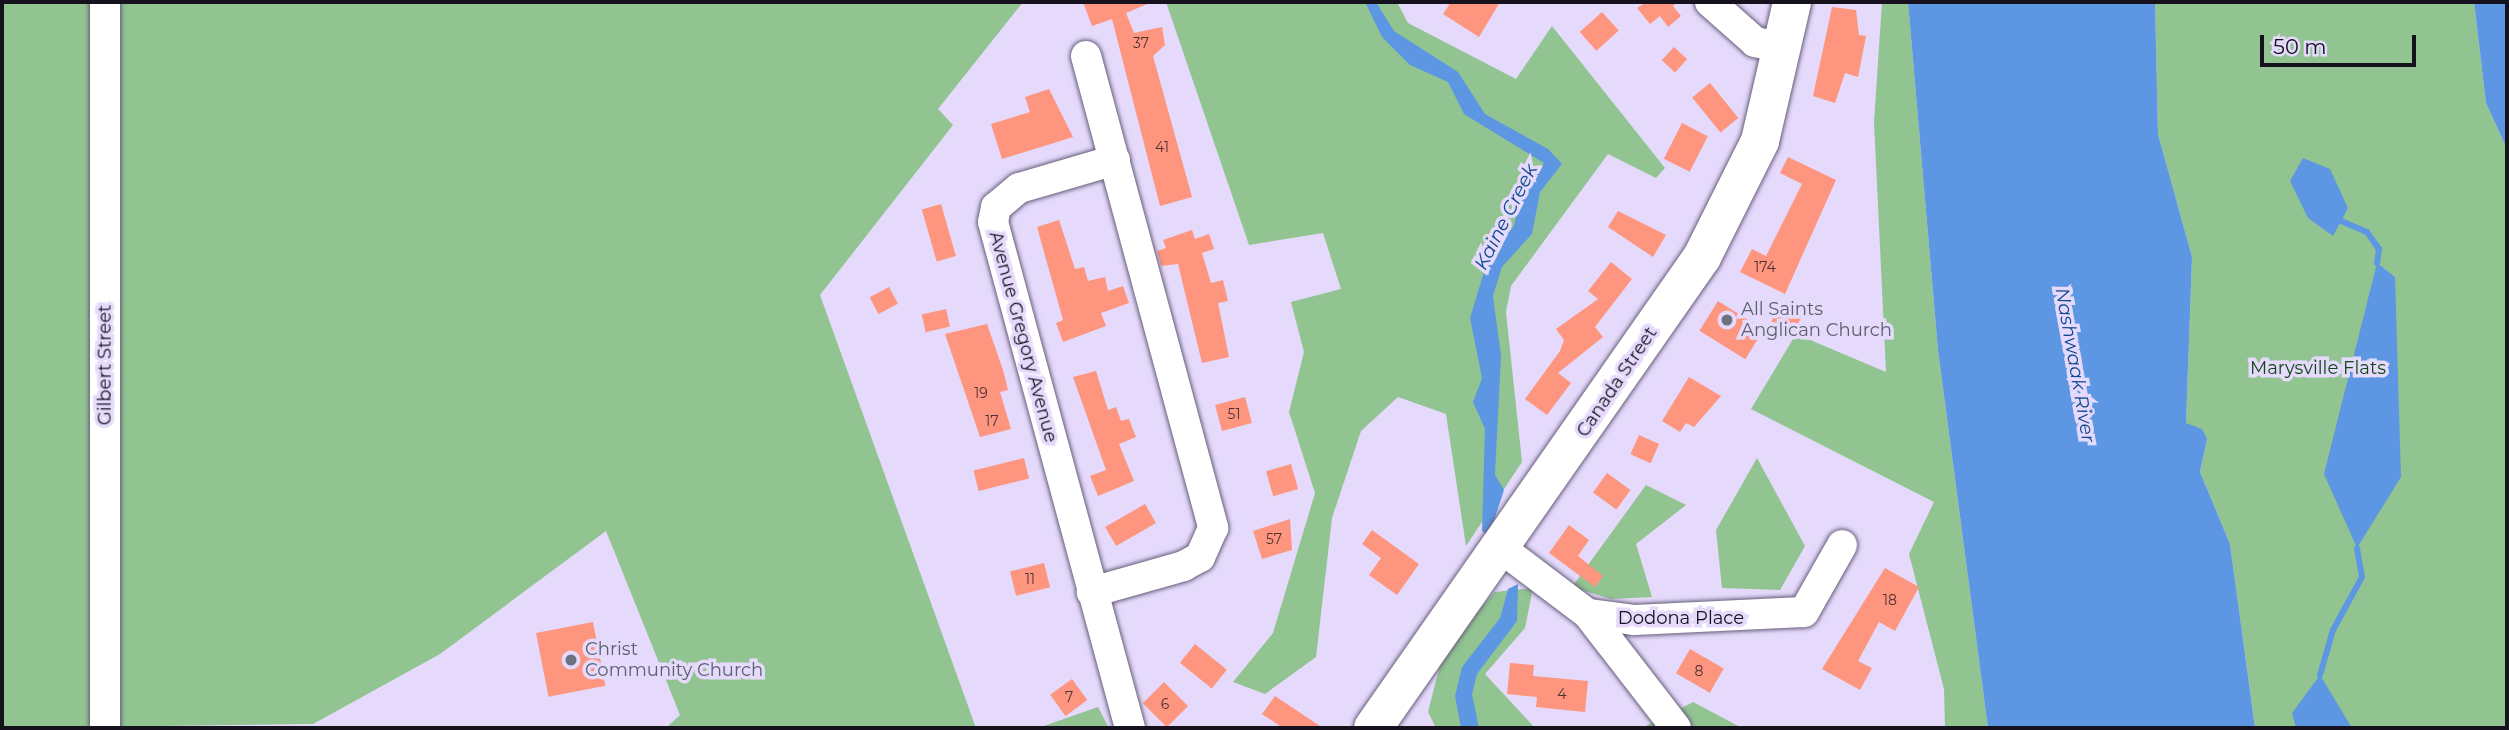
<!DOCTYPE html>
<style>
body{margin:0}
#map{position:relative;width:2509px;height:730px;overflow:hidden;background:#e5dafc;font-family:Montserrat,sans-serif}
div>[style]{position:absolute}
.green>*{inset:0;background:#91c491}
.water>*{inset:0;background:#5d97e3}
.stream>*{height:6px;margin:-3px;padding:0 3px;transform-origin:3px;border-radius:3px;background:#5d97e3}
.building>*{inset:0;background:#fd957f;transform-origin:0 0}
.roads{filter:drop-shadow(0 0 2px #675e7b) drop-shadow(0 0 2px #675e7b)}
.minor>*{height:30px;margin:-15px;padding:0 15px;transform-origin:15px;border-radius:15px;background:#fff}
.major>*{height:38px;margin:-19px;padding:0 19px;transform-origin:19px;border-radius:19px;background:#fff}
.dots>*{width:19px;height:19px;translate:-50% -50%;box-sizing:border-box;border:4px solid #e5dafc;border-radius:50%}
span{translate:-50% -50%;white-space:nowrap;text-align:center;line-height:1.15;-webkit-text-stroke:7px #e5dafc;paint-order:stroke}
.number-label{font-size:14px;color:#4f3236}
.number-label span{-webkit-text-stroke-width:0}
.worship-label{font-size:18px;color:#5b616d}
.left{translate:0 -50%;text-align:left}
.street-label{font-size:18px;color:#15111d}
.park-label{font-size:18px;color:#124817}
.water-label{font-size:19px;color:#10498e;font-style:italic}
.frame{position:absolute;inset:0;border:4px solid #15111d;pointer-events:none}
.scale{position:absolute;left:2260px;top:35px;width:156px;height:32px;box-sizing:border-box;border:4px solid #15111d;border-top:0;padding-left:9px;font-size:21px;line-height:24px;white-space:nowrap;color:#15111d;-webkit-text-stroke:5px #e5dafc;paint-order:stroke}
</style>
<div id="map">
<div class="green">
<i style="clip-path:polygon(2px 2px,1023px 2px,938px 109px,953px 125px,820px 295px,976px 728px,666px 728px,680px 715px,606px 531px,440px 654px,313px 724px,2px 728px)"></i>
<i style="clip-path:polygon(1166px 2px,1397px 2px,1408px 23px,1516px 79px,1552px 26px,1665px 168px,1656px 178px,1608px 154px,1511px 286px,1506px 312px,1522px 462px,1466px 546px,1446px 414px,1398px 397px,1361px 431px,1332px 518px,1316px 657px,1265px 694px,1233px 682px,1273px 633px,1315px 493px,1289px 412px,1304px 352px,1291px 302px,1341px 289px,1323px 233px,1249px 245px)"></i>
<i style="clip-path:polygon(1882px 2px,1908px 2px,1938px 350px,1988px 728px,1945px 728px,1944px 689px,1909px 554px,1934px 502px,1751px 409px,1796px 334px,1886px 372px,1874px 122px)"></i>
<i style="clip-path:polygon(2155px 2px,2474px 2px,2486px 103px,2507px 149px,2507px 728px,2255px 728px,2230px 544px,2200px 472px,2207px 439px,2186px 423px,2192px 257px,2158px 134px)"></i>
<i style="clip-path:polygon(1757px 458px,1805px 546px,1780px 590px,1722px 588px,1716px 530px)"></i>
<i style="clip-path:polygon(1646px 485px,1686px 505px,1636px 544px,1652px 597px,1611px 599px,1572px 587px)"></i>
<i style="clip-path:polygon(1533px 588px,1525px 628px,1485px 674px,1535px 728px,1436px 728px,1428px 712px,1444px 649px,1495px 592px)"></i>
<i style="clip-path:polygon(1693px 702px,1742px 728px,1642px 728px)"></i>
<i style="clip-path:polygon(1098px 707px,1109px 728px,1041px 727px)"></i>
</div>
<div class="water">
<i style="clip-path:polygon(1365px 2px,1376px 2px,1394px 31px,1458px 72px,1485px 114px,1548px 149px,1562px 164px,1540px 192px,1532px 234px,1502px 267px,1493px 296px,1501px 356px,1495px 475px,1504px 490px,1489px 536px,1482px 531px,1485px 429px,1473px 402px,1482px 378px,1470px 318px,1487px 262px,1514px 226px,1521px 193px,1544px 163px,1464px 114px,1448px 82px,1410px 65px,1382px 37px)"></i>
<i style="clip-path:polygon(1908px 2px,2155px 2px,2158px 134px,2192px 257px,2186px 423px,2202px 429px,2207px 439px,2200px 472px,2230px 544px,2255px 728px,1988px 728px,1938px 350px)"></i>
<i style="clip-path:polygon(2474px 2px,2507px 2px,2507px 149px,2486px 103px)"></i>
<i style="clip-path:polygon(2303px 158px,2330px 169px,2348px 208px,2333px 236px,2308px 218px,2290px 181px)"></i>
<i style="clip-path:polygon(2377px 263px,2395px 277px,2401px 477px,2357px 548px,2324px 474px)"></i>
<i style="clip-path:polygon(1518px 584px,1517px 621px,1477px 674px,1472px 694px,1479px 728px,1461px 728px,1455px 696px,1462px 667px,1500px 618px,1508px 589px)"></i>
<i style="clip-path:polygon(2320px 675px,2352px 728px,2296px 728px,2292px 713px)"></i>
</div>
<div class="stream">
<i style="left:2341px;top:221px;width:28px;rotate:23deg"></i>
<i style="left:2367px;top:232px;width:21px;rotate:55deg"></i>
<i style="left:2379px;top:249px;width:14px;rotate:98deg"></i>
<i style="left:2320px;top:675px;width:47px;rotate:-73.9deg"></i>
<i style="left:2333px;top:630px;width:60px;rotate:-61.3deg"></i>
<i style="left:2362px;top:577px;width:29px;rotate:-100deg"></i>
</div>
<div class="building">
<i style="clip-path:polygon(1083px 2px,1152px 2px,1126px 13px,1134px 33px,1162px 27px,1165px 45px,1153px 56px,1192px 197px,1160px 206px,1112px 19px,1092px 26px)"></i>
<i style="clip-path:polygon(1451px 2px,1500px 2px,1479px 37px,1443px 14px)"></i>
<i style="clip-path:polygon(1646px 2px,1678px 2px,1673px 6px,1681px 16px,1668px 27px,1660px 16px,1650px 24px,1637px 8px)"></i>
<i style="clip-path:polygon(1832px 7px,1856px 10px,1859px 35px,1866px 36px,1858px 77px,1845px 73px,1835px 103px,1813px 96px)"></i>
<i style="left:1602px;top:12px;width:25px;height:30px;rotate:48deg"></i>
<i style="left:1674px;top:47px;width:18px;height:18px;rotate:43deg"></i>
<i style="left:1710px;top:83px;width:45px;height:23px;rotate:51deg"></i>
<i style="clip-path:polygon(1049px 89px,1073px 137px,1002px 159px,991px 124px,1030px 112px,1025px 97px)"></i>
<i style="left:1682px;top:123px;width:29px;height:40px;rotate:27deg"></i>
<i style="clip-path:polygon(1788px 157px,1836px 180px,1785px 294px,1740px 272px,1752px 249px,1766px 256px,1802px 184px,1780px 173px)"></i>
<i style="left:941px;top:204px;width:54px;height:20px;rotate:74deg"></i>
<i style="clip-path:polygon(1618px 211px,1666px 235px,1653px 257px,1608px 227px)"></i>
<i style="clip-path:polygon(1059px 220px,1075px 269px,1084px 267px,1088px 281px,1105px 277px,1108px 291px,1123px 286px,1129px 303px,1101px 313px,1106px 326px,1063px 342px,1056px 323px,1063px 320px,1037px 227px)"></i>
<i style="clip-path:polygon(1192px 230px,1195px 239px,1209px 234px,1214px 249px,1202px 253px,1211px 283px,1223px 280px,1228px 301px,1218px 303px,1229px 357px,1202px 363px,1178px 264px,1161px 266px,1157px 251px,1166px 248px,1163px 240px)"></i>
<i style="clip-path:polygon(1611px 262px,1632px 279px,1595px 327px,1603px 337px,1558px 373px,1571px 383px,1547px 415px,1525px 399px,1560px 351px,1564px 340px,1556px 329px,1598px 299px,1588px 291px)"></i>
<i style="left:889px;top:287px;width:19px;height:22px;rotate:62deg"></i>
<i style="left:1718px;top:301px;width:54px;height:35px;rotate:32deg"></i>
<i style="left:1779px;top:306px;width:25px;height:17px;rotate:27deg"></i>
<i style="left:946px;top:309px;width:18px;height:25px;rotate:77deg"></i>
<i style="clip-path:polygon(987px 324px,1003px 370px,1008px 390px,1000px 392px,1011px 429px,980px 437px,945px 334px)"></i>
<i style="clip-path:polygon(1096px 371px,1108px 410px,1116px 407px,1121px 421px,1129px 419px,1136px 437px,1119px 444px,1134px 481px,1098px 496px,1090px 476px,1106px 470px,1073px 377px)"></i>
<i style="clip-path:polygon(1689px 377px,1721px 396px,1694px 427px,1686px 423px,1680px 432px,1662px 421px)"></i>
<i style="left:1245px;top:397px;width:27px;height:31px;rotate:75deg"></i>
<i style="left:1639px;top:435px;width:22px;height:21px;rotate:24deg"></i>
<i style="left:1024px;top:458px;width:21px;height:52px;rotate:76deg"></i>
<i style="left:1291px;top:464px;width:26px;height:26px;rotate:74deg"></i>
<i style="left:1607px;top:473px;width:29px;height:24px;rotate:36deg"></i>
<i style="left:1145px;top:504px;width:22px;height:46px;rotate:60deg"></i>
<i style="clip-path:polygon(1290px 519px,1292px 550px,1262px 559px,1253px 531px)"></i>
<i style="clip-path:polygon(1569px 525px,1589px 540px,1578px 556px,1603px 576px,1595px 587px,1549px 553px)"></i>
<i style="clip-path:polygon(1372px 530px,1419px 564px,1397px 595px,1369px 575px,1381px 558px,1362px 544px)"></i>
<i style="left:1044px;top:563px;width:25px;height:35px;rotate:76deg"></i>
<i style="clip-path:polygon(1885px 568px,1919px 587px,1895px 631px,1879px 622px,1858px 661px,1872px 668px,1860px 690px,1822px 669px)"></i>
<i style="left:593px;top:622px;width:65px;height:58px;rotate:79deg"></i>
<i style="left:1195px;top:644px;width:41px;height:24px;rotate:39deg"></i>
<i style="left:1690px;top:649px;width:39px;height:28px;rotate:30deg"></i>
<i style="clip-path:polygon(1510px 663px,1534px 665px,1533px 676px,1588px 681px,1585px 712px,1536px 707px,1537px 697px,1507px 694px)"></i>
<i style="left:1072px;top:679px;width:26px;height:27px;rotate:54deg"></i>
<i style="left:1164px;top:682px;width:34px;height:30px;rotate:45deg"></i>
<i style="clip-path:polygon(1275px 696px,1323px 728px,1283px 728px,1262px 714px)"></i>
</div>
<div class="roads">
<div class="minor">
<i style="left:105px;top:2px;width:726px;rotate:90deg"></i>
<i style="left:1710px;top:2px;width:60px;rotate:41.6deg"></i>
<i style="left:1755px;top:42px;width:30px;rotate:12deg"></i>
<i style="left:1086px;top:56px;width:489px;rotate:74.9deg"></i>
<i style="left:1213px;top:528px;width:32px;rotate:114deg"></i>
<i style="left:1200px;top:557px;width:18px;rotate:151deg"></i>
<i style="left:1184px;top:566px;width:96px;rotate:164.2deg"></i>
<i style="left:1115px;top:160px;width:100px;rotate:163.7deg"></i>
<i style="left:1019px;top:188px;width:30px;rotate:140deg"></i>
<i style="left:996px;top:207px;width:15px;rotate:101deg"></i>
<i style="left:993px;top:222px;width:524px;rotate:74.85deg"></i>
<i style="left:1502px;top:549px;width:108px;rotate:37.1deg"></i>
<i style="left:1588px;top:614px;width:46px;rotate:7.4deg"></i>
<i style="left:1634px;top:620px;width:170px;rotate:-2.7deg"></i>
<i style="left:1804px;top:612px;width:77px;rotate:-60.4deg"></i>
<i style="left:1588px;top:614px;width:144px;rotate:52.3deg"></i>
</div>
<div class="major">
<i style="left:1373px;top:728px;width:575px;rotate:-55.07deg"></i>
<i style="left:1702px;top:257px;width:130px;rotate:-63.4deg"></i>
<i style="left:1760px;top:141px;width:143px;rotate:-77deg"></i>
</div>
</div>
<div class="dots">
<i style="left:1727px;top:320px;background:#6b7280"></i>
<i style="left:571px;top:660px;background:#6b7280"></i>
</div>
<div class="number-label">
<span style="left:1141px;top:43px">37</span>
<span style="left:1162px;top:147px">41</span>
<span style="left:1765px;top:267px">174</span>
<span style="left:981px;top:393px">19</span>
<span style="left:1234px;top:414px">51</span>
<span style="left:992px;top:421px">17</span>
<span style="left:1274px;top:539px">57</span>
<span style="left:1030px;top:579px">11</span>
<span style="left:1890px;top:600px">18</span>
<span style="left:1699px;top:671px">8</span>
<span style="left:1562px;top:694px">4</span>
<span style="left:1069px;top:697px">7</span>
<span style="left:1165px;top:704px">6</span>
</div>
<div class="worship-label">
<span class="left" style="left:1741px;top:320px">All Saints<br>Anglican Church</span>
<span class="left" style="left:585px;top:660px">Christ<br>Community Church</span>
</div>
<div class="street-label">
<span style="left:1023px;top:337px;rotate:75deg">Avenue Gregory Avenue</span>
<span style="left:105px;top:365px;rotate:-90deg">Gilbert Street</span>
<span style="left:1617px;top:382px;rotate:-56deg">Canada Street</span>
<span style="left:1681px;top:618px">Dodona Place</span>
</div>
<div class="park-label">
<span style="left:2318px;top:368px">Marysville Flats</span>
</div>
<div class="water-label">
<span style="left:1506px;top:217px;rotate:-63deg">Kaine Creek</span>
<span style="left:2075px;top:365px;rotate:80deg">Nashwaak River</span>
</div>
<div class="frame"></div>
<div class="scale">50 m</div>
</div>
